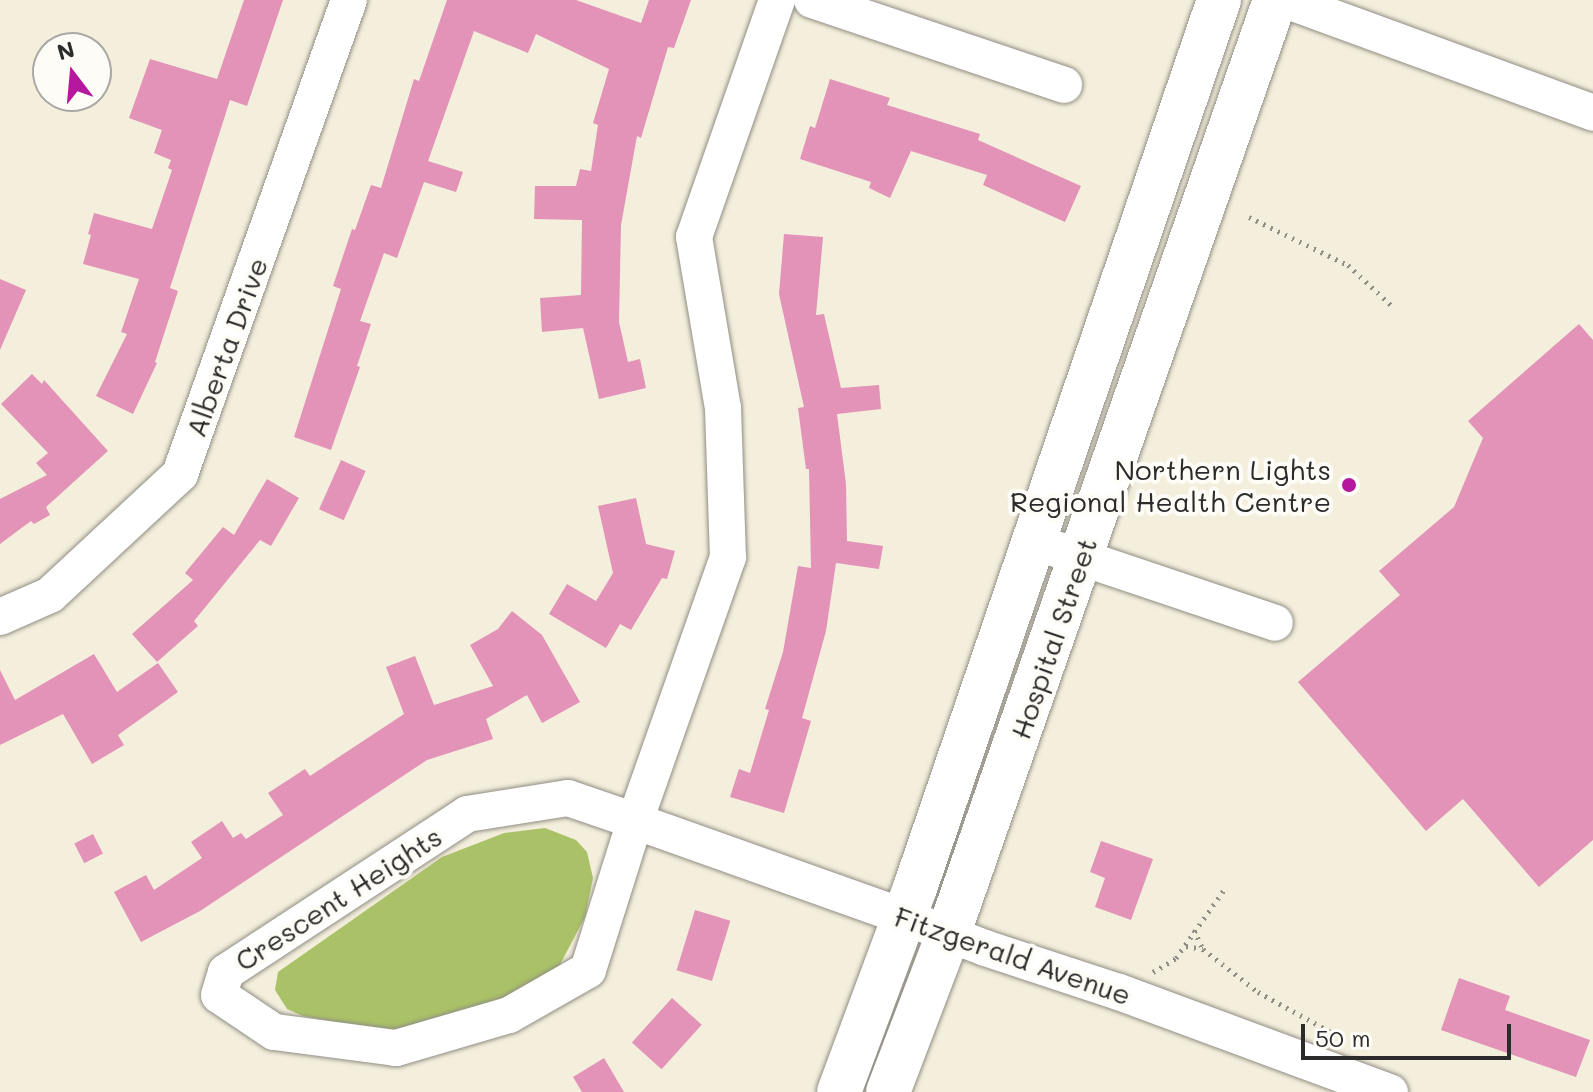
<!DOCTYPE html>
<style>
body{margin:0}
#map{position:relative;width:1593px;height:1092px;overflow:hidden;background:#f4efdc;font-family:Mali,sans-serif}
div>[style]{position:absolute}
.green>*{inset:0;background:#aac267}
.building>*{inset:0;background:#e293b7;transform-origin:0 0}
.path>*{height:5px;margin-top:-2.5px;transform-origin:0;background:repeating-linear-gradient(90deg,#908d84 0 2px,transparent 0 8px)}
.roads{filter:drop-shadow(0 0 2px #908d84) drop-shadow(0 0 2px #908d84)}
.minor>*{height:36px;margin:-18px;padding:0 18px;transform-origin:18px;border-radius:18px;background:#fff}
.major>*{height:44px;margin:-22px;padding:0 22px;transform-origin:22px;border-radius:22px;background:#fff}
.dots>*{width:22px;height:22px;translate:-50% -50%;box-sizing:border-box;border:4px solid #fdfcf7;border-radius:50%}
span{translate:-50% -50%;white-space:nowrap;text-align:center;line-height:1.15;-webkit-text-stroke:8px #fdfcf7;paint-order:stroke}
.street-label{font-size:28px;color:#2b2b2b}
.poi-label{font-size:28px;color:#2b2b2b}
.right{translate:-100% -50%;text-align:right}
.north{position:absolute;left:32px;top:32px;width:80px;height:80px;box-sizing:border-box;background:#fdfcf7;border:2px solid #a9a8a5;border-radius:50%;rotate:344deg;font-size:22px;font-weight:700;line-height:32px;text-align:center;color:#2b2b2b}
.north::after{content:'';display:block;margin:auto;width:28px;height:36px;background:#b5179e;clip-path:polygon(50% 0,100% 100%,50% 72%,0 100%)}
.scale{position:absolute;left:1301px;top:1024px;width:210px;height:36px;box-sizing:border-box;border:4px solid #2b2b2b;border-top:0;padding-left:10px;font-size:24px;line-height:28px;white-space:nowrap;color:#2b2b2b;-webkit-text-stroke:6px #fdfcf7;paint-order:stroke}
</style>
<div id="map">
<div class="green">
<i style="clip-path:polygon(545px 828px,576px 840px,587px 852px,593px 878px,585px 917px,555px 974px,517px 997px,402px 1035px,303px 1016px,287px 1009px,275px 990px,278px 972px,442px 857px,504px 833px)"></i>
</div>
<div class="building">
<i style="clip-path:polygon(244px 0,283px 0,247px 106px,230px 100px,170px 288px,178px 291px,155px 362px,157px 363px,133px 414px,96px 396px,127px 334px,121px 332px,139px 279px,83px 264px,91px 235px,88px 234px,94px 213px,152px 229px,172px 170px,168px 168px,171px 160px,154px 153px,162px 130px,129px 118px,150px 59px,217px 79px)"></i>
<i style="clip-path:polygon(447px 0,576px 0,641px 23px,649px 0,691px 0,674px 48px,668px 47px,641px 138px,637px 136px,621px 225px,619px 322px,628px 362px,640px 359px,646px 388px,599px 399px,583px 328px,542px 332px,540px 298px,581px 295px,582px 220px,534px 219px,535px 186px,576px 186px,580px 169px,591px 171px,598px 125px,593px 123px,609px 69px,536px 34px,528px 53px,474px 31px,428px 161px,463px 172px,456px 192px,424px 182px,397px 258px,384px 253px,360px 321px,371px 324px,357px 366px,360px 367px,331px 450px,294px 437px,341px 289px,333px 286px,352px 229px,355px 230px,371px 185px,381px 188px,414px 79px,419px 81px)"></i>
<i style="clip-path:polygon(830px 79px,890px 98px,887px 105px,980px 134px,978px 140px,1081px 186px,1065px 222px,983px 185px,987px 175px,911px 151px,890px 198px,869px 188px,871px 182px,800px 159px,810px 126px,815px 128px)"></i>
<i style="clip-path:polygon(784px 234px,823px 237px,816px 315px,824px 314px,841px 388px,879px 385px,881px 409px,837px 414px,846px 484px,847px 541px,883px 546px,879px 569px,836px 563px,826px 631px,802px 718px,811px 721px,784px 813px,730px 797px,739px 769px,750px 773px,769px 710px,765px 709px,783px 652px,798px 566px,811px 568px,809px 469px,806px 469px,798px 408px,804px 407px,779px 294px)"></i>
<i style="clip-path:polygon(0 279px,26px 290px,0 350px)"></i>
<i style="clip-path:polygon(1579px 324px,1593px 340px,1593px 840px,1539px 887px,1463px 799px,1426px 831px,1298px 682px,1400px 595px,1379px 571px,1454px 507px,1483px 438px,1468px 421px)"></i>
<i style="clip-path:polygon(32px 374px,42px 384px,44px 380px,108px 451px,46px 507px,50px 515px,34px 524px,31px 521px,0 544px,0 499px,47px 475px,36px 463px,48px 453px,1px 404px)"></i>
<i style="left:341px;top:460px;width:27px;height:54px;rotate:24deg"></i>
<i style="clip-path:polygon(267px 479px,299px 498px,271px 546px,260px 540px,194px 621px,198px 626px,157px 662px,132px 634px,193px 580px,185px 573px,223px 527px,234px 535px)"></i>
<i style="clip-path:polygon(636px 498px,646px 544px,675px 551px,667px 579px,662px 578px,631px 630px,620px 624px,606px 648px,549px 614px,567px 584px,596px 601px,613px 573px,598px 506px)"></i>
<i style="clip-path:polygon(512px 611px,542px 635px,580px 702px,542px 723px,527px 695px,486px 719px,493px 739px,427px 760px,200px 911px,141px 942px,114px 892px,146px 875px,154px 890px,202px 858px,191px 842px,222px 821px,233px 838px,241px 833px,246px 839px,283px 815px,268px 793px,305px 769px,310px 776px,404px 714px,386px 667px,415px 656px,434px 705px,493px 686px,470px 645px,498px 629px)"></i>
<i style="clip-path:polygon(94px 654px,117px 692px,158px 663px,178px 692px,118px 735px,124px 745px,92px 764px,63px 714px,0 745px,0 670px,15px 700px)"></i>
<i style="left:93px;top:834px;width:22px;height:21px;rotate:63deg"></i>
<i style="clip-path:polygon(1101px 841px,1153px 859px,1131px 920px,1095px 907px,1105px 878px,1090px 872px)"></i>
<i style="left:695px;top:910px;width:37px;height:63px;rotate:17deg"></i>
<i style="clip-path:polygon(1459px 978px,1510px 996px,1505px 1010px,1590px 1040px,1576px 1077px,1441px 1030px)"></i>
<i style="left:672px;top:998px;width:40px;height:60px;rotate:42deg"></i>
<i style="clip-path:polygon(604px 1058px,624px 1092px,582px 1092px,573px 1077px)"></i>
</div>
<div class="path">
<i style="left:1249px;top:217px;width:110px;rotate:25.9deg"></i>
<i style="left:1348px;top:265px;width:62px;rotate:43deg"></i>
<i style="left:1194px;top:930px;width:21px;rotate:65deg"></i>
<i style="left:1203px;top:949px;width:70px;rotate:38deg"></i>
<i style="left:1258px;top:992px;width:85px;rotate:28.7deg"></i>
<i style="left:1333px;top:1033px;width:5px;rotate:90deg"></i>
<i style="left:1186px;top:946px;width:17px;rotate:10deg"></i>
<i style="left:1153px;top:972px;width:27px;rotate:-31deg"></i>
<i style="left:1176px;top:958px;width:83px;rotate:-54.8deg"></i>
</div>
<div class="roads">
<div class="minor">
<i style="left:777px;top:0;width:251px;rotate:109.3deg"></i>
<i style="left:694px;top:237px;width:173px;rotate:80.4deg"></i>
<i style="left:723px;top:408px;width:149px;rotate:88.1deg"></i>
<i style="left:728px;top:557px;width:280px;rotate:109.4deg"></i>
<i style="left:635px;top:821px;width:156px;rotate:107.5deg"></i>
<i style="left:588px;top:970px;width:91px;rotate:150.3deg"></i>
<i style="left:509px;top:1015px;width:118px;rotate:163.7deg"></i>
<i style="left:396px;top:1048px;width:123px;rotate:-172.5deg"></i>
<i style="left:274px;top:1032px;width:66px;rotate:-146.1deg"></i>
<i style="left:219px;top:995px;width:24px;rotate:-73deg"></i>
<i style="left:226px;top:972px;width:288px;rotate:-33.2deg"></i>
<i style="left:467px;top:814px;width:102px;rotate:-9deg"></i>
<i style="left:568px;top:798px;width:71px;rotate:18.9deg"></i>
<i style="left:635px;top:821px;width:286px;rotate:19.6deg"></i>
<i style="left:904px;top:917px;width:87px;rotate:20.9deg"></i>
<i style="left:985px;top:948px;width:141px;rotate:18.2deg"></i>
<i style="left:1119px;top:992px;width:289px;rotate:20.3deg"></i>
<i style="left:812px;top:0;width:266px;rotate:18.6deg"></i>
<i style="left:1285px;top:0;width:328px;rotate:20.1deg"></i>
<i style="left:1035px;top:542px;width:253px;rotate:18.6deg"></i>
<i style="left:0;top:617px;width:55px;rotate:-23.7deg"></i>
<i style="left:50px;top:595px;width:178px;rotate:-42.9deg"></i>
<i style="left:180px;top:474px;width:503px;rotate:-70.38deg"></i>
</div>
<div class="major">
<i style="left:839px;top:1092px;width:218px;rotate:-69.6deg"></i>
<i style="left:915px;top:888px;width:939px;rotate:-71.1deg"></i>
<i style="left:888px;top:1092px;width:168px;rotate:-69.1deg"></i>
<i style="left:948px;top:935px;width:991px;rotate:-70.72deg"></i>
</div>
</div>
<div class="dots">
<i style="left:1349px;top:485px;background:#b5179e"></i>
</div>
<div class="street-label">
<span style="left:226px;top:347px;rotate:-70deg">Alberta Drive</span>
<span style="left:1053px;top:638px;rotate:-71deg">Hospital Street</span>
<span style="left:338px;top:898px;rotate:-33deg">Crescent Heights</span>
<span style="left:1013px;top:955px;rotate:19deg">Fitzgerald Avenue</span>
</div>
<div class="poi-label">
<span class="right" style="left:1331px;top:485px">Northern Lights<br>Regional Health Centre</span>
</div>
<div class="north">N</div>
<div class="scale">50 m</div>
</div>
